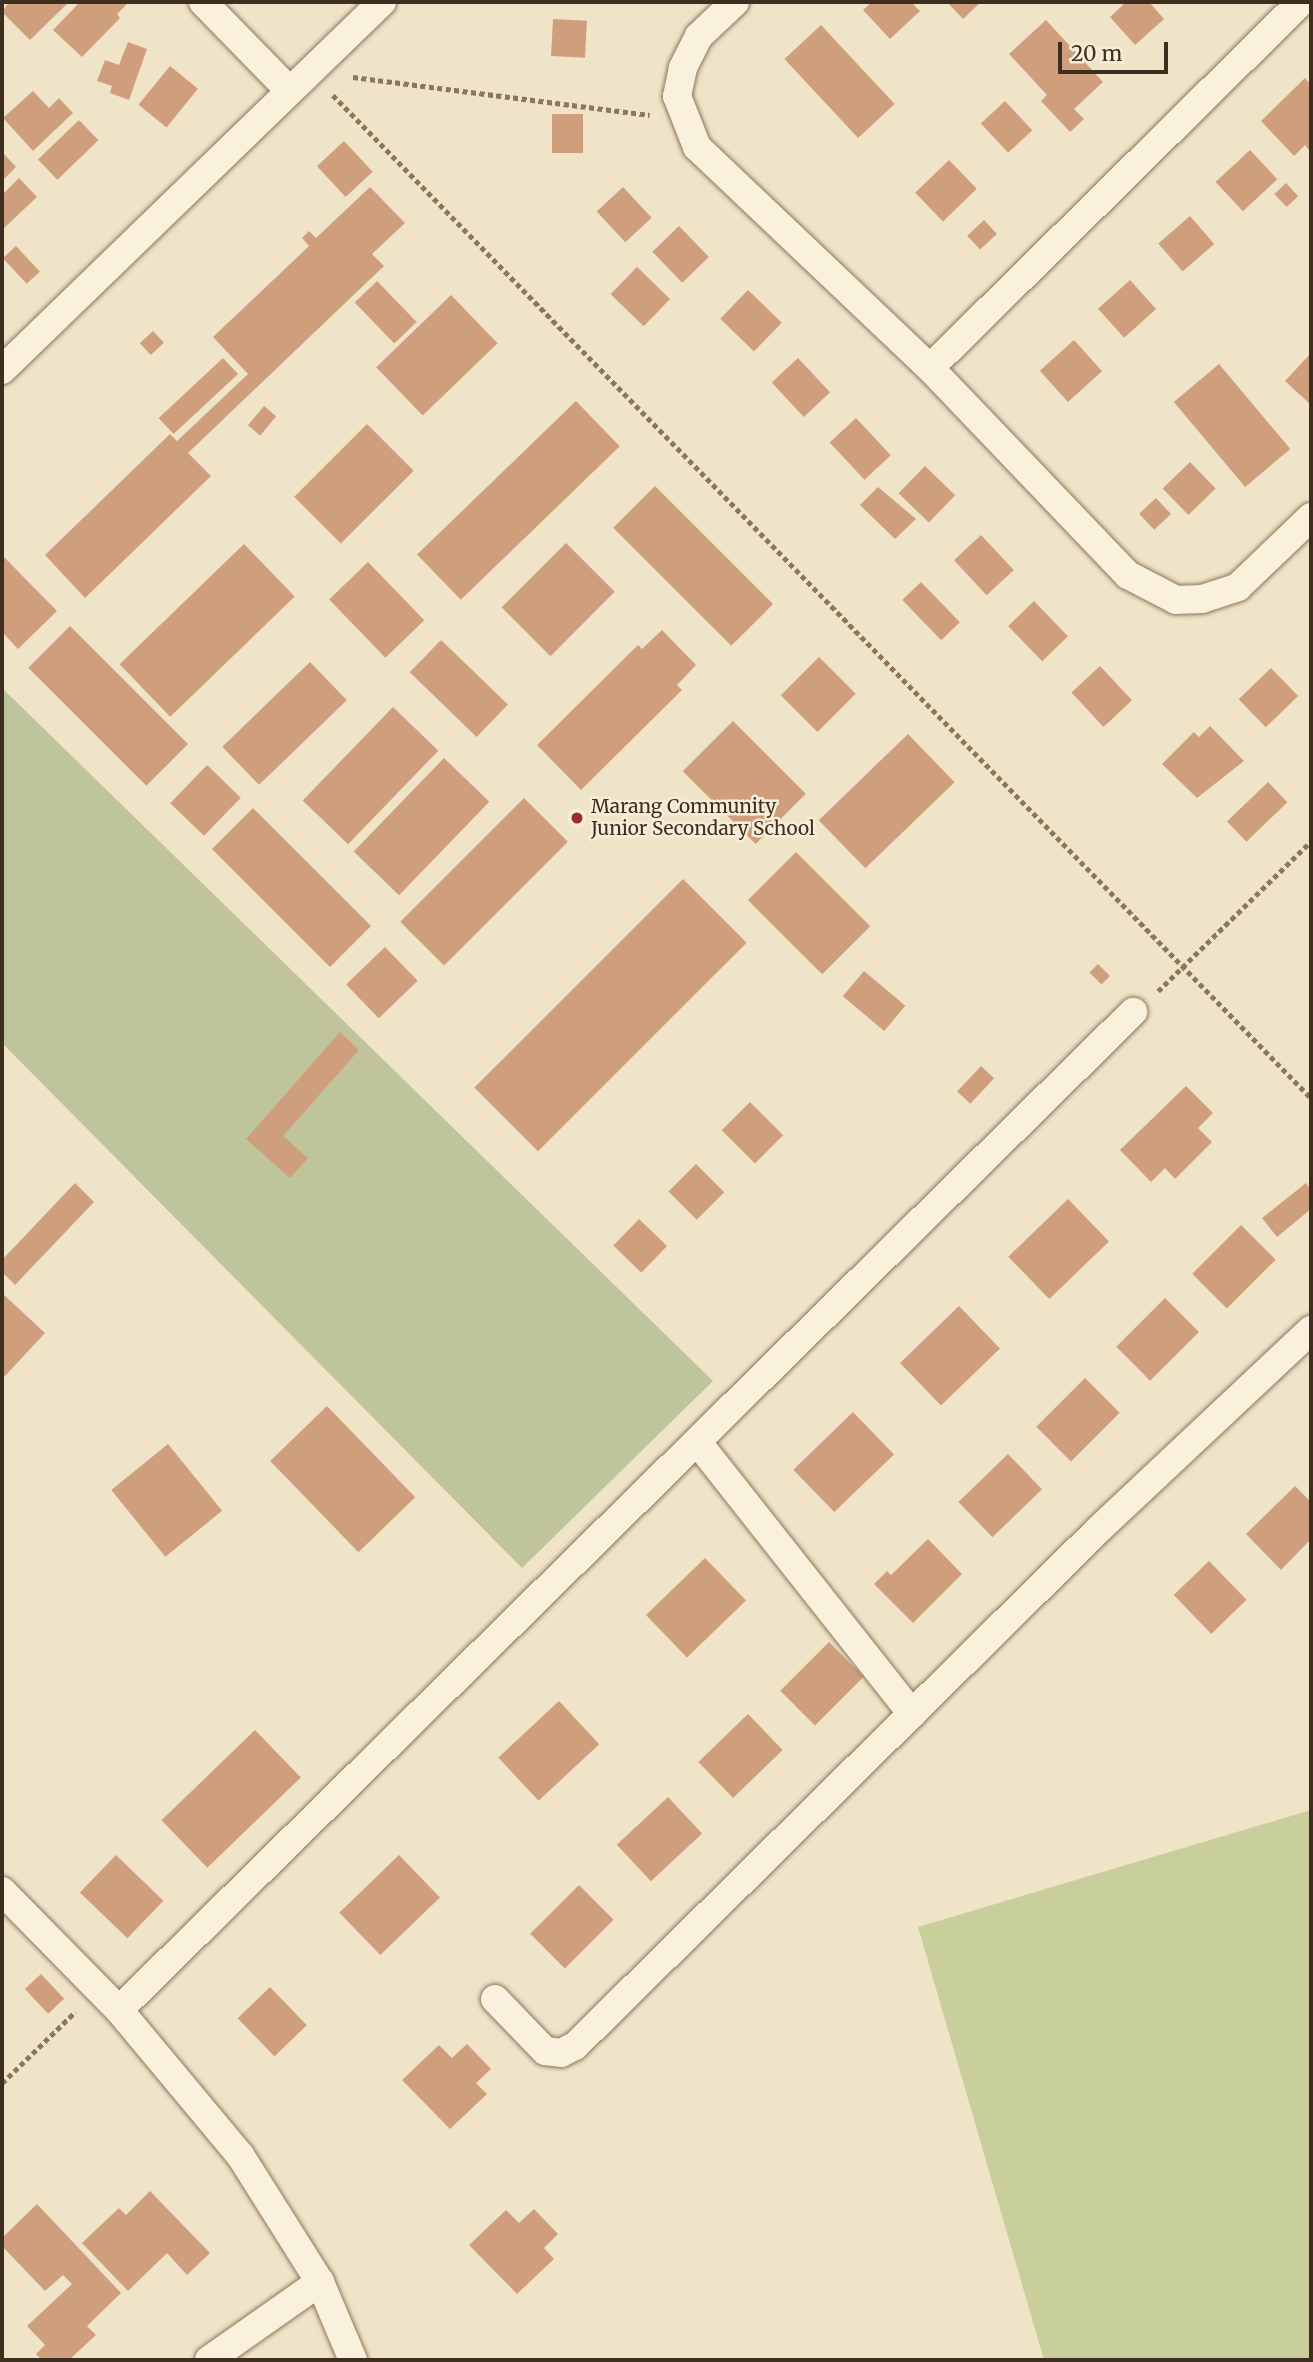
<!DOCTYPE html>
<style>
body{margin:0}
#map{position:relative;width:1313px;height:2362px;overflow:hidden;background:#f0e4c8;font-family:Merriweather,serif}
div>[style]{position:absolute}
.green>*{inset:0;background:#c9cf9b}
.cemetery>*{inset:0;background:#bfc49a}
.building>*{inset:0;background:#cf9f7d;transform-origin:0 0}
.path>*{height:4.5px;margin-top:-2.25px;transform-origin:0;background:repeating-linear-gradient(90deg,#8d765c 0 5px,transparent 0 8.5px)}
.roads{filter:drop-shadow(0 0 2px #8d765c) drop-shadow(0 0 2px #8d765c)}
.street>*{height:28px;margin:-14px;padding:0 14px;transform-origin:14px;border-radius:14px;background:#faf1dc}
.dots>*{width:19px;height:19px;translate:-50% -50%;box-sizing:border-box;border:4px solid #f7eed8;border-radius:50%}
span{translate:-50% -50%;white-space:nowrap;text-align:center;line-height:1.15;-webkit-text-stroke:5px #f7eed8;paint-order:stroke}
.poi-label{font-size:19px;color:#3d2e20}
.left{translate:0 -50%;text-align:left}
.frame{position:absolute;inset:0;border:4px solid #3d2e20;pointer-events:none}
.scale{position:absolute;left:1058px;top:42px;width:110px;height:32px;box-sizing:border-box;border:4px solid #3d2e20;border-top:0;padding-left:9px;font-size:21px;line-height:24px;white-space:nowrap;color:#3d2e20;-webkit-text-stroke:5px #f7eed8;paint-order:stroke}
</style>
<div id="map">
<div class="green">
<i style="clip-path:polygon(1311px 1810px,1311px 2360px,1044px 2360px,918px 1927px)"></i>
</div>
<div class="cemetery">
<i style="clip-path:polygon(2px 688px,713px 1381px,522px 1568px,2px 1043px)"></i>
</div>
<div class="building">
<i style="clip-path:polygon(9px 2px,69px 2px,30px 40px,2px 12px)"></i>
<i style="clip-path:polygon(80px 2px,129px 2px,117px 14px,120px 18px,82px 57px,53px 30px)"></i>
<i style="clip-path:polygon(872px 2px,911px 2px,920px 11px,890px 39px,863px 10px)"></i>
<i style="clip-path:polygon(947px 2px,981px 2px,963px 19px)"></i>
<i style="clip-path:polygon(1126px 2px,1149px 2px,1164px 19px,1135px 45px,1110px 17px)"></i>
<i style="left:553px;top:19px;width:34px;height:37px;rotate:3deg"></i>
<i style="clip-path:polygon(1046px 20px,1103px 82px,1074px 109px,1084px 119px,1070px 132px,1041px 101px,1047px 95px,1009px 54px)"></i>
<i style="left:821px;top:25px;width:108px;height:50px;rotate:47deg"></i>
<i style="clip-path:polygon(128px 42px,147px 49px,129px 100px,110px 93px,112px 86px,97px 81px,105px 60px,119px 65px)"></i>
<i style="left:170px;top:66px;width:36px;height:50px;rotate:39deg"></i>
<i style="clip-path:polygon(1305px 78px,1311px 85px,1311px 153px,1305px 145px,1294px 156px,1261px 121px)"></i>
<i style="clip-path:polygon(33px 91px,49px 108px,59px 98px,73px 113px,33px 151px,3px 118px)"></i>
<i style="left:1005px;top:101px;width:40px;height:33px;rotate:47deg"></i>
<i style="left:552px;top:114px;width:31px;height:39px"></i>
<i style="left:79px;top:120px;width:28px;height:57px;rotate:46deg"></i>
<i style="left:344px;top:141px;width:42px;height:37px;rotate:47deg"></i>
<i style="left:1250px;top:150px;width:40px;height:47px;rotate:47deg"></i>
<i style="clip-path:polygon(2px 152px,16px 167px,2px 181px)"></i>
<i style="left:949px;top:160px;width:40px;height:47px;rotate:46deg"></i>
<i style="clip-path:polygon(19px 178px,37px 197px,2px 230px,2px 195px)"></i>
<i style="left:1286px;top:183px;width:18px;height:16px;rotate:47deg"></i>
<i style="clip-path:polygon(370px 187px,405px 223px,372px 254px,384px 266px,188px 453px,211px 476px,85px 598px,45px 555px,170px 434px,177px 441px,248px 374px,213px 337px,309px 246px,302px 238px,309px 231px,316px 238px)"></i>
<i style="left:623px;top:187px;width:42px;height:36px;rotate:47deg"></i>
<i style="left:1190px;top:216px;width:37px;height:42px;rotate:49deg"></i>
<i style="left:984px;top:220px;width:19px;height:23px;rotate:47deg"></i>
<i style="left:679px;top:226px;width:43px;height:37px;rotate:46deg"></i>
<i style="left:16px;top:246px;width:35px;height:18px;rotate:47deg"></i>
<i style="left:637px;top:267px;width:46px;height:38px;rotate:44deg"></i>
<i style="left:1130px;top:280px;width:39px;height:43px;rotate:48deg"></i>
<i style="left:377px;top:281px;width:57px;height:31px;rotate:46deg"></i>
<i style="left:748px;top:290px;width:47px;height:40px;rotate:44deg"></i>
<i style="left:451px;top:295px;width:67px;height:104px;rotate:46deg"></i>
<i style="left:153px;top:331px;width:16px;height:18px;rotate:47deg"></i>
<i style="left:1074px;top:340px;width:42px;height:46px;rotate:48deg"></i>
<i style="clip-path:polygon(1311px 353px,1311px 405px,1285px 381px)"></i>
<i style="left:223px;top:358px;width:22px;height:88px;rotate:47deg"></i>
<i style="left:798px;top:358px;width:47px;height:36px;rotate:47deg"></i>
<i style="left:1219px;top:364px;width:111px;height:59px;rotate:50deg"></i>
<i style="left:576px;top:401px;width:63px;height:221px;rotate:46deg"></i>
<i style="left:264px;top:406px;width:16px;height:25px;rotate:40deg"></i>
<i style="left:856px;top:418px;width:51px;height:36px;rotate:47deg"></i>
<i style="left:367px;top:424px;width:66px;height:103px;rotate:45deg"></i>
<i style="left:1190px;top:462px;width:37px;height:38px;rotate:46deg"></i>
<i style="left:925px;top:466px;width:42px;height:38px;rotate:44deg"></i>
<i style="left:655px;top:486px;width:167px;height:59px;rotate:45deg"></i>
<i style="clip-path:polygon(878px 487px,916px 519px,895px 539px,860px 505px)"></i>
<i style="left:1156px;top:498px;width:22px;height:23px;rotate:47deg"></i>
<i style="left:981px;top:535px;width:48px;height:37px;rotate:47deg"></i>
<i style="left:566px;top:543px;width:69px;height:91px;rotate:45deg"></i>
<i style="left:244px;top:544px;width:73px;height:173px;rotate:46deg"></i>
<i style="clip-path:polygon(2px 555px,57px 611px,18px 649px,2px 632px)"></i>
<i style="left:368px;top:562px;width:81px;height:54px;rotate:46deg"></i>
<i style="left:921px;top:582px;width:56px;height:26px;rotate:46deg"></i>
<i style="left:1034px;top:601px;width:49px;height:36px;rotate:46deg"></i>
<i style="left:70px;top:626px;width:167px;height:59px;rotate:45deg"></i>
<i style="clip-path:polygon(662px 630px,696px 665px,677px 685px,682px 690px,581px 790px,537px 745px,638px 645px,642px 649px)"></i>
<i style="left:441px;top:640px;width:93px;height:45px;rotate:44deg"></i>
<i style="left:819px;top:657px;width:52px;height:54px;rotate:45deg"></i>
<i style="left:310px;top:662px;width:53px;height:122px;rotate:46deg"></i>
<i style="left:1100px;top:666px;width:47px;height:39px;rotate:47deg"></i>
<i style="left:1271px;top:668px;width:39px;height:45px;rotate:46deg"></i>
<i style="left:393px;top:707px;width:63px;height:130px;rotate:44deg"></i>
<i style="left:733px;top:721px;width:103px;height:71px;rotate:45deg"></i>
<i style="clip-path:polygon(1210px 726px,1244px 761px,1197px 798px,1162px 764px,1194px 732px,1199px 737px)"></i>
<i style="left:908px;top:734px;width:67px;height:124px;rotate:46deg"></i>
<i style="left:444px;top:758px;width:63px;height:130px;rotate:44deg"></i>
<i style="left:207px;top:765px;width:47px;height:53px;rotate:44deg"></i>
<i style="left:1268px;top:782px;width:28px;height:57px;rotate:46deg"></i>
<i style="left:524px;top:798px;width:62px;height:175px;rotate:45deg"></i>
<i style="left:253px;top:808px;width:167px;height:58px;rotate:45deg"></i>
<i style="left:796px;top:852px;width:105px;height:68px;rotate:45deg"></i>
<i style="left:683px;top:879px;width:90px;height:295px;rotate:45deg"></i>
<i style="left:385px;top:947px;width:47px;height:54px;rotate:46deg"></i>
<i style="left:1098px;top:964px;width:17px;height:12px;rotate:45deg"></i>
<i style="left:864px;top:971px;width:54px;height:33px;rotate:40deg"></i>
<i style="clip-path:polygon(340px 1032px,359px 1050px,283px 1136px,308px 1158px,290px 1178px,246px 1139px)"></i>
<i style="left:981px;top:1066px;width:18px;height:35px;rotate:43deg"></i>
<i style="clip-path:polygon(1186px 1086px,1213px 1113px,1198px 1128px,1212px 1142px,1175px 1179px,1165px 1168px,1151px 1182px,1120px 1150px)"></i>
<i style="left:750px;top:1102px;width:47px;height:40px;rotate:45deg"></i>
<i style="left:696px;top:1164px;width:40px;height:39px;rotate:45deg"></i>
<i style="clip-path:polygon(75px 1183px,94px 1202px,15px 1285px,2px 1272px,2px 1260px)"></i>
<i style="clip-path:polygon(1306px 1183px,1311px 1190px,1311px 1209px,1277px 1237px,1262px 1218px)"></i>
<i style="left:1068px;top:1199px;width:59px;height:83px;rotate:46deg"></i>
<i style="left:639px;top:1219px;width:39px;height:37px;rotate:44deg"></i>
<i style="left:1241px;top:1225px;width:49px;height:69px;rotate:45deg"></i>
<i style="clip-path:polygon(2px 1293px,45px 1333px,5px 1376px,2px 1373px)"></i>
<i style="left:1165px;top:1298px;width:48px;height:69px;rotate:45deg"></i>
<i style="left:959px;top:1306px;width:59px;height:82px;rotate:46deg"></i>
<i style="left:1085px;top:1378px;width:49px;height:69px;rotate:45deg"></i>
<i style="left:327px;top:1406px;width:127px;height:79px;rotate:46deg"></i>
<i style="left:853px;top:1412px;width:59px;height:83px;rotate:46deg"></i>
<i style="left:168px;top:1444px;width:86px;height:73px;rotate:51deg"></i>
<i style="left:1008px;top:1454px;width:49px;height:69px;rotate:46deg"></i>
<i style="clip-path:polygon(1295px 1486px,1311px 1502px,1311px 1539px,1281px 1570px,1246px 1534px)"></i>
<i style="clip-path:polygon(928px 1539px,962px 1574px,913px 1623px,874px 1584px,887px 1571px,891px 1575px)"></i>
<i style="left:705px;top:1558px;width:59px;height:82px;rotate:46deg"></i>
<i style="left:1209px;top:1561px;width:54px;height:49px;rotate:46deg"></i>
<i style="left:829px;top:1642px;width:49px;height:69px;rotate:45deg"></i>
<i style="left:559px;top:1701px;width:59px;height:83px;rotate:47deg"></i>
<i style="left:748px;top:1714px;width:50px;height:69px;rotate:46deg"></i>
<i style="left:255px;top:1730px;width:66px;height:130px;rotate:46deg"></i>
<i style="left:668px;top:1797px;width:50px;height:70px;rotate:47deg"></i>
<i style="left:116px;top:1855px;width:66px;height:52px;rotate:44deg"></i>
<i style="left:399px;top:1855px;width:59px;height:83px;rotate:46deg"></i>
<i style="left:579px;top:1885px;width:49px;height:69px;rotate:45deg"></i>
<i style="left:41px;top:1974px;width:34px;height:22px;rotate:47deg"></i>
<i style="left:270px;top:1987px;width:53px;height:45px;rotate:46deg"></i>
<i style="clip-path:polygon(467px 2044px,491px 2069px,476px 2083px,487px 2094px,450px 2129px,402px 2080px,439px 2045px,452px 2058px)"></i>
<i style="clip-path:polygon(150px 2191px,210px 2253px,187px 2275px,167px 2253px,128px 2291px,82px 2243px,119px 2208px,126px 2215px)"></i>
<i style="clip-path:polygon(37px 2204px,121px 2293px,87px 2326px,96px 2335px,69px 2360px,42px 2360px,36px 2354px,45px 2345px,27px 2326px,72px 2284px,63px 2275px,45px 2291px,2px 2246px,2px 2238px)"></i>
<i style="clip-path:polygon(534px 2209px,558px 2234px,544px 2248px,554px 2259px,517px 2294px,469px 2245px,506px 2210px,519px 2223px)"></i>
</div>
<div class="path">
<i style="left:353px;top:77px;width:299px;rotate:7.3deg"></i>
<i style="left:333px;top:95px;width:1401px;rotate:45.72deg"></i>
<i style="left:1158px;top:991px;width:214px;rotate:-44.4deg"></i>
<i style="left:2px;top:2083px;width:102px;rotate:-44.2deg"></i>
</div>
<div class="roads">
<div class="street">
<i style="left:203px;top:2px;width:124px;rotate:45.7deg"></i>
<i style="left:735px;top:2px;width:50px;rotate:136.6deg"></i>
<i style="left:699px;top:36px;width:36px;rotate:117deg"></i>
<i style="left:683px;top:68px;width:29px;rotate:102deg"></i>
<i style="left:677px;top:96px;width:55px;rotate:68.6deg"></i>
<i style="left:697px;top:147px;width:321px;rotate:43.5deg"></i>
<i style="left:930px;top:368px;width:286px;rotate:46.3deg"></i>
<i style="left:1128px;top:575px;width:54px;rotate:27.5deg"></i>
<i style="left:1176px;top:600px;width:26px;rotate:-2deg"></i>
<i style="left:1202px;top:599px;width:38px;rotate:-18deg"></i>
<i style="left:1238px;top:587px;width:101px;rotate:-43.8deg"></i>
<i style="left:930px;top:368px;width:521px;rotate:-44.61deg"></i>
<i style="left:2px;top:370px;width:529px;rotate:-44.08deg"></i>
<i style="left:699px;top:1444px;width:344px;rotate:51.7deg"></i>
<i style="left:2px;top:1891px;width:167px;rotate:45.5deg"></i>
<i style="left:119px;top:2010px;width:189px;rotate:50.2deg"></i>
<i style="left:240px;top:2155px;width:150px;rotate:57.8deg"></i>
<i style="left:320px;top:2282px;width:85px;rotate:67.1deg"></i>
<i style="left:495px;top:1999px;width:72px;rotate:46.1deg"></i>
<i style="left:545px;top:2051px;width:16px;rotate:7deg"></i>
<i style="left:561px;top:2053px;width:16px;rotate:-27deg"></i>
<i style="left:575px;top:2046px;width:736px;rotate:-44.61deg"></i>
<i style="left:1099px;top:1529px;width:291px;rotate:-43.2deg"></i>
<i style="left:119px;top:2010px;width:1423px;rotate:-44.54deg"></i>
<i style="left:209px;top:2360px;width:136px;rotate:-35.1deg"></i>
</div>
</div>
<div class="dots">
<i style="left:577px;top:818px;background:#9e2a2b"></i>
</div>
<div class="poi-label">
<span class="left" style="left:591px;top:818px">Marang Community<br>Junior Secondary School</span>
</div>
<div class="frame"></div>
<div class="scale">20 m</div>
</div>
